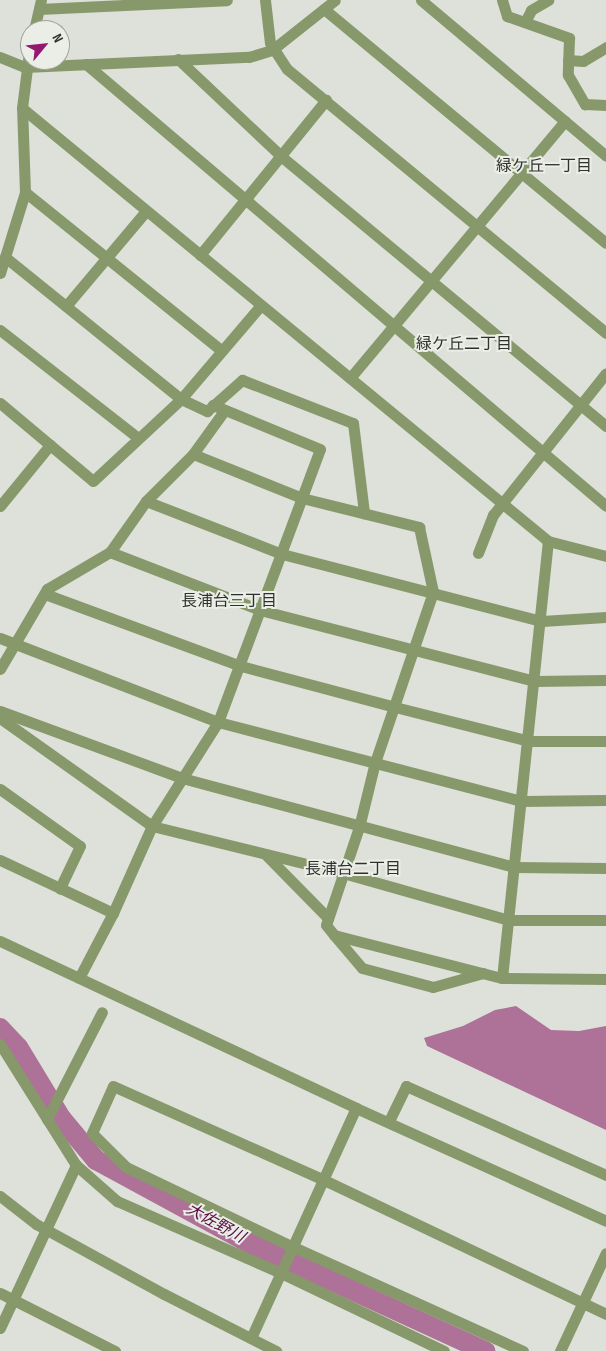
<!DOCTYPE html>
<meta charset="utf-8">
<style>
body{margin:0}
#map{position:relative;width:606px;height:1351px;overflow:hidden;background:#dde1d9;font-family:"Sofia Sans Condensed","Noto Sans JP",sans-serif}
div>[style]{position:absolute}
.water>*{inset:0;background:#ae7197}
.river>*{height:20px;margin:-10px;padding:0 10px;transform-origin:10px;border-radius:10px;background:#ae7197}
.minor>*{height:11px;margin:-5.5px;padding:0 5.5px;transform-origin:5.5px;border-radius:5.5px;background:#87996b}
span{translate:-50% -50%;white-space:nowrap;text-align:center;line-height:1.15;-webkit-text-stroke:4px #eaeee6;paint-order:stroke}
.neighbourhood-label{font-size:16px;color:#30312e}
.water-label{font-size:16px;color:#5a0e44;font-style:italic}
.north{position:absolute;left:20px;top:20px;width:50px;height:50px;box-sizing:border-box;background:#eaeee6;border:1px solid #a0a29c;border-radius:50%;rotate:62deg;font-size:14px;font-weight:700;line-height:20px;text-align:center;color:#30312e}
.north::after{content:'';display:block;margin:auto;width:18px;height:22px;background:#941772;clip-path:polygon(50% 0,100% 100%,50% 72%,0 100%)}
</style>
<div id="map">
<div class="water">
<i style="clip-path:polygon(516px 1006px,551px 1030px,579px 1031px,606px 1026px,606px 1130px,427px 1046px,424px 1038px,463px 1026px,495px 1010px)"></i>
</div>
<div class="river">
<i style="left:0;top:1028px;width:26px;rotate:47deg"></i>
<i style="left:18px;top:1047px;width:83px;rotate:58.8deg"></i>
<i style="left:61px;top:1118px;width:55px;rotate:50.2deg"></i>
<i style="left:96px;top:1160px;width:174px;rotate:28.5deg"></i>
<i style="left:249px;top:1243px;width:260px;rotate:24.6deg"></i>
</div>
<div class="minor">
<i style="left:265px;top:0;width:43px;rotate:83.4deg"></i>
<i style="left:270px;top:43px;width:31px;rotate:57deg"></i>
<i style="left:287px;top:69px;width:414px;rotate:39.6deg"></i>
<i style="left:421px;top:0;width:242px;rotate:40.1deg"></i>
<i style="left:502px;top:0;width:17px;rotate:73deg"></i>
<i style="left:507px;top:16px;width:66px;rotate:19.5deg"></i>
<i style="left:569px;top:38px;width:37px;rotate:92deg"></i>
<i style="left:568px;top:75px;width:34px;rotate:60deg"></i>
<i style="left:585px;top:104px;width:21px;rotate:3deg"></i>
<i style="left:39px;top:9px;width:188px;rotate:-2.7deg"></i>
<i style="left:324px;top:9px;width:366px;rotate:39.7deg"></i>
<i style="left:525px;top:22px;width:13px;rotate:-63deg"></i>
<i style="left:531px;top:10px;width:20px;rotate:-30deg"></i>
<i style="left:34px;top:30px;width:31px;rotate:-77deg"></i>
<i style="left:0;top:57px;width:27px;rotate:22deg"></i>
<i style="left:25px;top:67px;width:224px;rotate:-2.6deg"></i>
<i style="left:249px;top:57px;width:24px;rotate:-17deg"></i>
<i style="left:272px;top:50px;width:80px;rotate:-38.4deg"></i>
<i style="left:178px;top:59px;width:143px;rotate:43.3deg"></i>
<i style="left:282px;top:157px;width:421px;rotate:39.7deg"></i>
<i style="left:568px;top:60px;width:15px;rotate:4deg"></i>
<i style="left:583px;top:61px;width:27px;rotate:-31deg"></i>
<i style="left:86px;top:64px;width:682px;rotate:40.36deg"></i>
<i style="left:22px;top:108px;width:681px;rotate:39.46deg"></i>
<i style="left:548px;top:541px;width:60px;rotate:14.5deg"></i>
<i style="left:25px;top:192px;width:253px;rotate:38.9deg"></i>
<i style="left:200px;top:255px;width:200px;rotate:-50.9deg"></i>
<i style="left:5px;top:257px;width:226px;rotate:38.9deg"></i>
<i style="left:181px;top:399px;width:29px;rotate:25deg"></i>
<i style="left:207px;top:411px;width:47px;rotate:-41.5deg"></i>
<i style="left:242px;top:380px;width:119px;rotate:21.2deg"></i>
<i style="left:353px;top:423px;width:91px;rotate:83deg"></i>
<i style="left:0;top:273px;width:85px;rotate:-72.8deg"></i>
<i style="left:25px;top:192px;width:84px;rotate:-92deg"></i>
<i style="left:22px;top:108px;width:64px;rotate:-82.8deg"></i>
<i style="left:66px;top:306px;width:124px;rotate:-49.9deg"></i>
<i style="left:0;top:330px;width:175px;rotate:38deg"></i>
<i style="left:350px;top:378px;width:335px;rotate:-50.1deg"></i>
<i style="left:0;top:403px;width:121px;rotate:40deg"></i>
<i style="left:93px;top:481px;width:120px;rotate:-43deg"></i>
<i style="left:181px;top:399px;width:123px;rotate:-49.6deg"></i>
<i style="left:193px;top:454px;width:118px;rotate:22deg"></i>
<i style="left:302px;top:498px;width:121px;rotate:13.9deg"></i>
<i style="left:419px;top:527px;width:66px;rotate:77.8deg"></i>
<i style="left:433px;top:592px;width:180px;rotate:108.8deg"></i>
<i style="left:375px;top:762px;width:67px;rotate:103.8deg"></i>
<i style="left:359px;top:827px;width:103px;rotate:108.6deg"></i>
<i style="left:326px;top:925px;width:13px;rotate:51deg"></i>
<i style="left:334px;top:935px;width:173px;rotate:14.4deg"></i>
<i style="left:502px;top:978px;width:104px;rotate:0.6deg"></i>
<i style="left:146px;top:501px;width:146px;rotate:21.3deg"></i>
<i style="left:282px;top:554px;width:268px;rotate:14.5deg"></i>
<i style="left:542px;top:621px;width:64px;rotate:-3.6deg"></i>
<i style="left:0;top:506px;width:79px;rotate:-50.7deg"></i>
<i style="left:110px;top:552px;width:161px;rotate:21.1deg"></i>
<i style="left:260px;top:610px;width:284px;rotate:14.5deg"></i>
<i style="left:535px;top:681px;width:71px;rotate:-0.8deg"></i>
<i style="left:478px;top:553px;width:41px;rotate:-68.5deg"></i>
<i style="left:493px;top:515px;width:181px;rotate:-51.5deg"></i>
<i style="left:45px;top:594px;width:209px;rotate:20.2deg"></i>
<i style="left:241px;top:666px;width:159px;rotate:14.9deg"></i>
<i style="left:395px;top:707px;width:138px;rotate:14.2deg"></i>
<i style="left:529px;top:741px;width:77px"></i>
<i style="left:0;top:638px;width:234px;rotate:21.1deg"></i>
<i style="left:218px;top:722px;width:314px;rotate:14.6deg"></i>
<i style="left:522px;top:801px;width:84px;rotate:-0.7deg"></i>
<i style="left:0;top:669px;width:93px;rotate:-59.6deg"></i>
<i style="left:47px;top:589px;width:73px;rotate:-30.4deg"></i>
<i style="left:110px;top:552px;width:62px;rotate:-54.8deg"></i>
<i style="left:146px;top:501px;width:66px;rotate:-45deg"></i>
<i style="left:193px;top:454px;width:53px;rotate:-54.2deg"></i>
<i style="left:0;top:711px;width:194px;rotate:20.2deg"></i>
<i style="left:182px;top:778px;width:344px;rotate:15deg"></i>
<i style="left:514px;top:867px;width:92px;rotate:0.6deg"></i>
<i style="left:0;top:718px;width:186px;rotate:35.4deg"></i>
<i style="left:152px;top:826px;width:197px;rotate:13.8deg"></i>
<i style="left:343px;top:873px;width:173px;rotate:15.8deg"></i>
<i style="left:509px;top:920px;width:97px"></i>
<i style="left:0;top:789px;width:98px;rotate:35.5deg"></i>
<i style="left:80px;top:846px;width:47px;rotate:115.5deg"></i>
<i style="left:265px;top:854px;width:90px;rotate:45.5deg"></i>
<i style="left:0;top:860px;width:125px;rotate:25.1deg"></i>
<i style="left:334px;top:935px;width:43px;rotate:49.7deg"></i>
<i style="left:362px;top:968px;width:73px;rotate:15deg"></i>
<i style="left:433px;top:987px;width:52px;rotate:-15.6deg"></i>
<i style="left:0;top:941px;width:393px;rotate:25.1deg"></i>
<i style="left:356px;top:1108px;width:274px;rotate:24.3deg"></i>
<i style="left:79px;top:978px;width:73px;rotate:-62.4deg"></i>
<i style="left:113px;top:913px;width:95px;rotate:-65.9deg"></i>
<i style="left:152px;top:826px;width:123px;rotate:-57.6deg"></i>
<i style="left:218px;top:722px;width:291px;rotate:-69.5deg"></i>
<i style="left:320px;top:449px;width:116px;rotate:-157.6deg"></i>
<i style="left:502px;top:978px;width:439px;rotate:-84deg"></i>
<i style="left:0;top:1044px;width:143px;rotate:57.9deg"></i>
<i style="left:76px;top:1165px;width:55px;rotate:41.3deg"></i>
<i style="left:117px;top:1201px;width:177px;rotate:23.7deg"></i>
<i style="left:279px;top:1272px;width:183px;rotate:25.6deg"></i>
<i style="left:47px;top:1119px;width:120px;rotate:-62.8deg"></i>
<i style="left:389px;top:1121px;width:39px;rotate:-64deg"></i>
<i style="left:406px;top:1086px;width:219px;rotate:24deg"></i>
<i style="left:0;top:1196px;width:46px;rotate:37.9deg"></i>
<i style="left:36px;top:1224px;width:146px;rotate:28.7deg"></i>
<i style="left:164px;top:1294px;width:126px;rotate:27deg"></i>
<i style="left:0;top:1293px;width:129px;rotate:26.8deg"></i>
<i style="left:0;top:1328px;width:180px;rotate:-65deg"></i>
<i style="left:251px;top:1338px;width:253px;rotate:-65.5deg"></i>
<i style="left:523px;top:1351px;width:255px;rotate:-155.6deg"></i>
<i style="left:291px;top:1246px;width:183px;rotate:-154.4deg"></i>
<i style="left:126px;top:1167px;width:48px;rotate:-135deg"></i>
<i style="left:92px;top:1133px;width:51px;rotate:-65.9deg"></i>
<i style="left:113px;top:1086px;width:229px;rotate:24deg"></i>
<i style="left:322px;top:1179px;width:314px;rotate:25.4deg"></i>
<i style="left:560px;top:1351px;width:108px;rotate:-64.9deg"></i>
</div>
<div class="neighbourhood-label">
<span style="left:544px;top:167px">緑ケ丘一丁目</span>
<span style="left:464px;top:345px">緑ケ丘二丁目</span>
<span style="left:229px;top:602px">長浦台三丁目</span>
<span style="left:353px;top:870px">長浦台二丁目</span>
</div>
<div class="water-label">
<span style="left:215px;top:1224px;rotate:29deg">大佐野川</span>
</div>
<div class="north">N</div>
</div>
